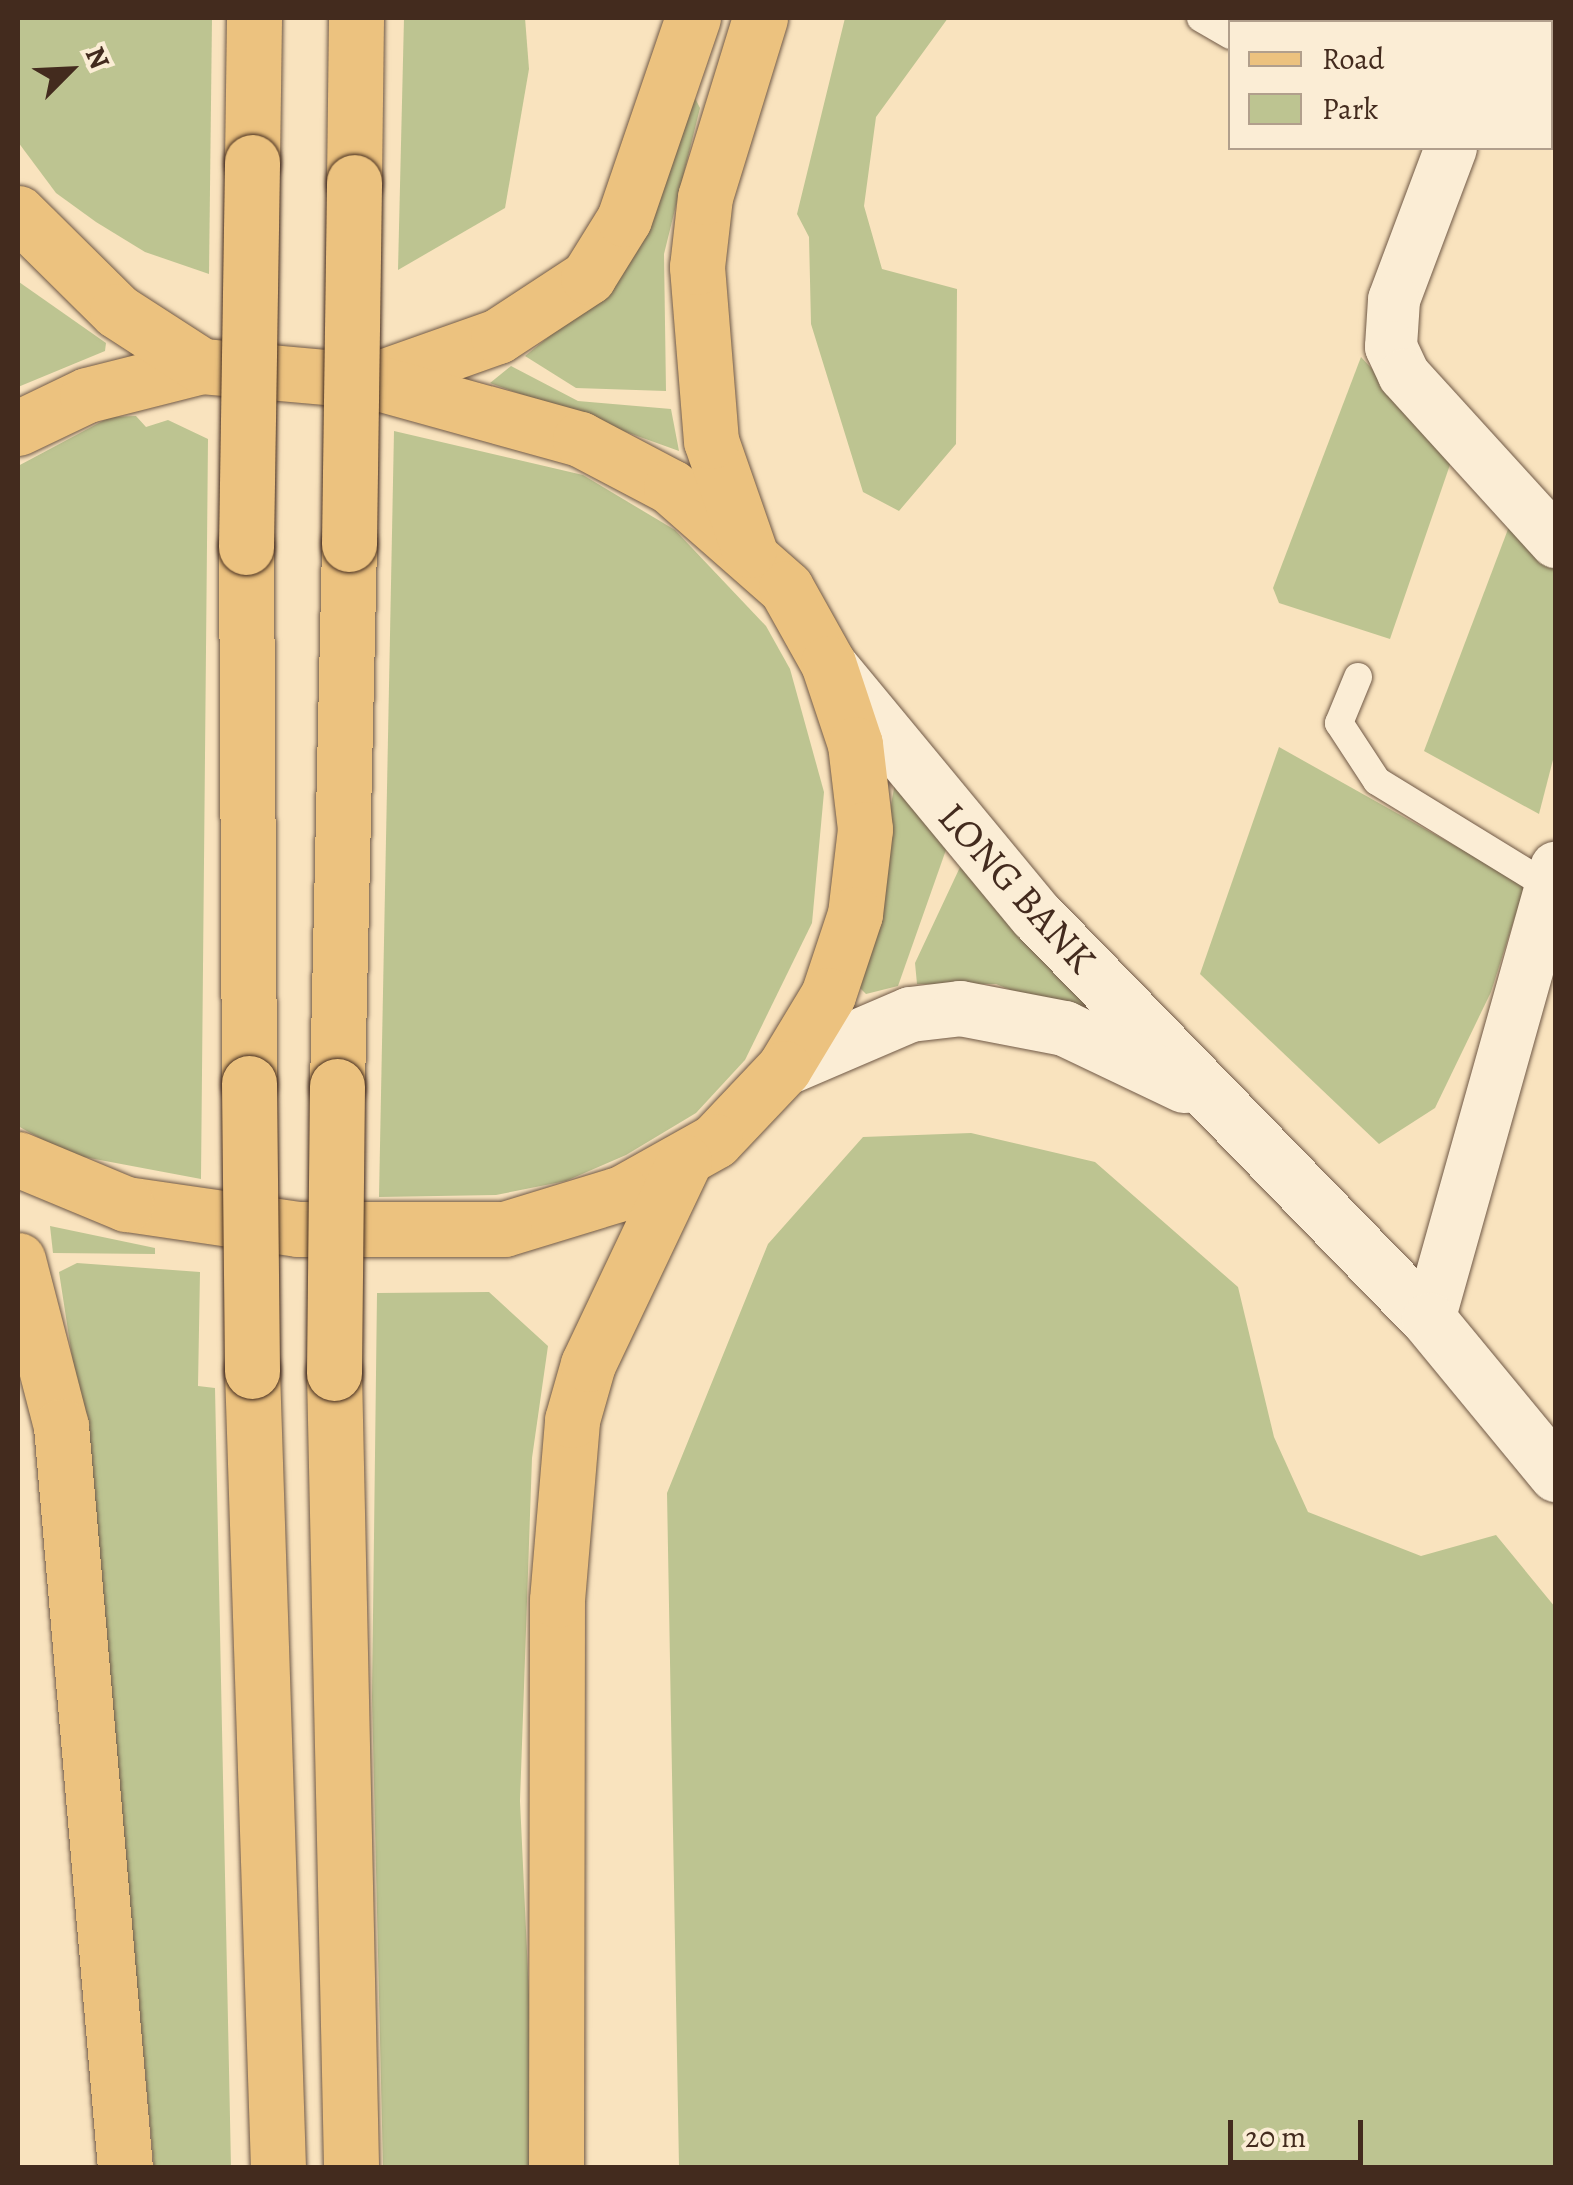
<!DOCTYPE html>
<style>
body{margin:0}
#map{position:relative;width:1573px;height:2185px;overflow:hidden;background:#f9e3be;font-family:Alegreya,serif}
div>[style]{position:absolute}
.green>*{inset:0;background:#bdc491}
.roads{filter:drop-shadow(0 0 2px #705946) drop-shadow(0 0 2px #705946)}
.service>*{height:28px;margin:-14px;padding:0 14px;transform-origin:14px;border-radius:14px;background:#fbedd5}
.minor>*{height:52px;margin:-26px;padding:0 26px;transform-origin:26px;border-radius:26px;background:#fbedd5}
.secondary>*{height:55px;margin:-27.5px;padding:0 27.5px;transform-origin:27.5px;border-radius:27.5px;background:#fbedd5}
.primary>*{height:55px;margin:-27.5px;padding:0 27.5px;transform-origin:27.5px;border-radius:27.5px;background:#ecc27f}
.trunk>*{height:55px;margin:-27.5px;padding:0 27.5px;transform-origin:27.5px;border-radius:27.5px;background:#ecc27f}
.bridges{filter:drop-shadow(0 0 2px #432b1e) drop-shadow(0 0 2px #432b1e)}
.trunk-bridge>*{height:55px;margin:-27.5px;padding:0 27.5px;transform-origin:27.5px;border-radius:27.5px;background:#ecc27f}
span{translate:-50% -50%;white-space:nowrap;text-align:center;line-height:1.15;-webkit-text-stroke:8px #fbedd5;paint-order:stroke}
.street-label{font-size:40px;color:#432b1e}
.frame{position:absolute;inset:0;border:20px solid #432b1e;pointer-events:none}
.legend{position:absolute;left:1228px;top:20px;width:325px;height:130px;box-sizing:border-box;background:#fbedd5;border:2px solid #b19f8c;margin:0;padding:12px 18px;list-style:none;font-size:30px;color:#432b1e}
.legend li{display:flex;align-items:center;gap:20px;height:50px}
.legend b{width:50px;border:2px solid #b19f8c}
.north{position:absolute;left:20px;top:20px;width:100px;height:100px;-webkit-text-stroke:8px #fbedd5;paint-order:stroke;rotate:66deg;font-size:28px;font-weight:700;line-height:40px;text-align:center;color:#432b1e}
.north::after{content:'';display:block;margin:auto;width:35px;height:45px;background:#432b1e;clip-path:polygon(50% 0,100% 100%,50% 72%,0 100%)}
.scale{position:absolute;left:1228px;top:2120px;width:135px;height:45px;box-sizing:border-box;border:5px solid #432b1e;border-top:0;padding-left:12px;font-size:30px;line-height:35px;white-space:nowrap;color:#432b1e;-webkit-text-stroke:8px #fbedd5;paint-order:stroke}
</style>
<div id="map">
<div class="green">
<i style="clip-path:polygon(18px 18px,212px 18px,209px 274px,145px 252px,96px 222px,56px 193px,18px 142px)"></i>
<i style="clip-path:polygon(404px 18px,525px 18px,529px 69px,505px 208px,398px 270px)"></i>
<i style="clip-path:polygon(845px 18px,948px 18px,876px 117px,864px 206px,882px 269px,957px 289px,956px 444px,899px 511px,863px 492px,811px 324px,809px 237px,797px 214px)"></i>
<i style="clip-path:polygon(693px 94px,700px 108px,664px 254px,666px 391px,576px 388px,525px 356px,598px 297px)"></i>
<i style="clip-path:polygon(19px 282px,106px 343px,105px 351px,18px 387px)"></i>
<i style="clip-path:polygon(1361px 357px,1453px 456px,1390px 639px,1279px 603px,1273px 588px)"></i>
<i style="clip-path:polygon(511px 366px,578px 401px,671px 409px,679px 451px,490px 383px)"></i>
<i style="clip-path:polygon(136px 416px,146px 427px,168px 420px,208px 439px,201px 1179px,68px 1154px,18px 1126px,18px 466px,110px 417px)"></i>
<i style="clip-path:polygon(394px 431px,583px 475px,675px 530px,766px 626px,790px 669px,824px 792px,812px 923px,745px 1060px,696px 1113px,626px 1155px,566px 1181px,496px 1195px,379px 1197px)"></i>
<i style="clip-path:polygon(1513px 516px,1555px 566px,1555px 752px,1539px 814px,1424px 751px)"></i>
<i style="clip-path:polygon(1279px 747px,1525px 885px,1491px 992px,1435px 1108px,1379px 1144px,1200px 974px)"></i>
<i style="clip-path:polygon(895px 783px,947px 847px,898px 986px,866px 994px,858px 986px)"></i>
<i style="clip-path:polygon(961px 865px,1131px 1039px,996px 984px,917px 984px,915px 963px)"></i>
<i style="clip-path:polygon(971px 1133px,1095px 1162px,1238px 1287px,1274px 1437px,1308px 1512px,1421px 1556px,1496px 1535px,1555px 1607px,1555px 2167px,679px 2167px,667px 1493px,768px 1244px,863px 1137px)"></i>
<i style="clip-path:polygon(50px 1226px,155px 1248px,155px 1254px,53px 1253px)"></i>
<i style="clip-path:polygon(77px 1263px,200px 1272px,198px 1386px,215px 1388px,231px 2167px,154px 2167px,88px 1460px,59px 1272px)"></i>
<i style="clip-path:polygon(489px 1292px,548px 1346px,532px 1458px,520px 1801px,537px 2167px,383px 2167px,372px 1698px,377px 1293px)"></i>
</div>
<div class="roads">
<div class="service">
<i style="left:1201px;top:18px;width:34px;rotate:30deg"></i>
<i style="left:1358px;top:677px;width:50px;rotate:112.4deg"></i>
<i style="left:1339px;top:723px;width:69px;rotate:56.8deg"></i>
<i style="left:1377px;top:781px;width:203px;rotate:31.5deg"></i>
</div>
<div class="minor">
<i style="left:1397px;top:18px;width:6px;rotate:45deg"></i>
<i style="left:1451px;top:148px;width:162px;rotate:110.6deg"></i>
<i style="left:1394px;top:300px;width:47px;rotate:93.7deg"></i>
<i style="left:1391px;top:347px;width:31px;rotate:65deg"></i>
<i style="left:1404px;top:375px;width:226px;rotate:47.7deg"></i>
<i style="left:1429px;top:1320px;width:470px;rotate:-74.3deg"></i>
</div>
<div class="secondary">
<i style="left:833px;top:670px;width:318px;rotate:50.4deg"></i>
<i style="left:1036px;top:915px;width:564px;rotate:45.86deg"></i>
<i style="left:1429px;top:1320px;width:200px;rotate:50.5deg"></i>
<i style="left:784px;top:1068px;width:137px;rotate:-23.2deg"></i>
<i style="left:910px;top:1014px;width:50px;rotate:-6.8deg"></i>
<i style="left:960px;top:1008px;width:106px;rotate:10.9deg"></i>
<i style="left:1064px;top:1028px;width:133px;rotate:25.4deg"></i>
</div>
<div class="primary">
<i style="left:371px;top:381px;width:135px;rotate:-19.5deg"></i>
<i style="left:498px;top:336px;width:108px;rotate:-33.2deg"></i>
<i style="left:588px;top:277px;width:68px;rotate:-58.2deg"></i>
<i style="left:624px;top:219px;width:213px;rotate:-71.1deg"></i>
<i style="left:18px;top:428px;width:76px;rotate:-25.6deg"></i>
<i style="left:87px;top:395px;width:119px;rotate:-14.2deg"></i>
<i style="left:202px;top:366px;width:170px;rotate:5.1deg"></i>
<i style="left:371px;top:381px;width:217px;rotate:15.5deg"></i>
<i style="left:580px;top:439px;width:103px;rotate:27.8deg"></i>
<i style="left:671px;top:487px;width:153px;rotate:41.3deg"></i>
<i style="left:786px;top:588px;width:86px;rotate:60.8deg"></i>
<i style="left:828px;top:663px;width:85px;rotate:71.6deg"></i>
<i style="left:855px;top:744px;width:86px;rotate:83.3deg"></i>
<i style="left:865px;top:829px;width:86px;rotate:96.7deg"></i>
<i style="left:855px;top:914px;width:85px;rotate:108.4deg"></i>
<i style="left:828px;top:995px;width:85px;rotate:121.1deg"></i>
<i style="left:784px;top:1068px;width:100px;rotate:133.4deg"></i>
<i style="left:715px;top:1141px;width:107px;rotate:150.8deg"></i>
<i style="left:622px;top:1193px;width:123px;rotate:163deg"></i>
<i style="left:504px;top:1229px;width:206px;rotate:180deg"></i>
<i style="left:298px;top:1229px;width:174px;rotate:-171.7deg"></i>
<i style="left:126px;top:1204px;width:117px;rotate:-157.4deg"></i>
<i style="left:749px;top:550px;width:115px;rotate:-109.2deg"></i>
<i style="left:711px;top:441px;width:175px;rotate:-94.6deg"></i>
<i style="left:697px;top:267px;width:70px;rotate:-83.5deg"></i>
<i style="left:705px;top:197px;width:187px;rotate:-72.9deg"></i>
</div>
<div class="trunk">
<i style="left:252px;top:162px;width:144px;rotate:-89.2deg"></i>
<i style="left:354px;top:182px;width:164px;rotate:-89.3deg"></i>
<i style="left:18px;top:213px;width:139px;rotate:44.7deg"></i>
<i style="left:117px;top:311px;width:101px;rotate:32.9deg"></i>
<i style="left:246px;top:547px;width:536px;rotate:89.68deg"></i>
<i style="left:337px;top:1086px;width:542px;rotate:-88.73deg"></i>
<i style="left:18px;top:1260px;width:171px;rotate:75.5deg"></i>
<i style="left:61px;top:1426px;width:745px;rotate:85.07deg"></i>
<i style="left:252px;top:1371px;width:797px;rotate:88.13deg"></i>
<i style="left:334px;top:1373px;width:795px;rotate:88.77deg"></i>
<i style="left:556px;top:2168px;width:568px;rotate:-89.9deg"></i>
<i style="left:557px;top:1600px;width:181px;rotate:-85.2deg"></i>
<i style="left:572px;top:1420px;width:58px;rotate:-74.1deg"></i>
<i style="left:588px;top:1364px;width:224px;rotate:-64.6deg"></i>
</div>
</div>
<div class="bridges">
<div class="trunk-bridge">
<i style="left:349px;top:544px;width:362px;rotate:-89.2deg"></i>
<i style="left:246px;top:547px;width:385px;rotate:-89.1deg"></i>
<i style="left:249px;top:1083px;width:288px;rotate:89.4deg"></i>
<i style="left:334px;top:1373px;width:287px;rotate:-89.4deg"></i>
</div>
</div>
<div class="street-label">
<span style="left:1017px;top:888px;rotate:48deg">LONG BANK</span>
</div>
<div class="frame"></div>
<ul class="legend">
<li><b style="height:12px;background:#ecc27f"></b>Road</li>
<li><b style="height:28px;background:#bdc491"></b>Park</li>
</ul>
<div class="north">N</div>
<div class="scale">20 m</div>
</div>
